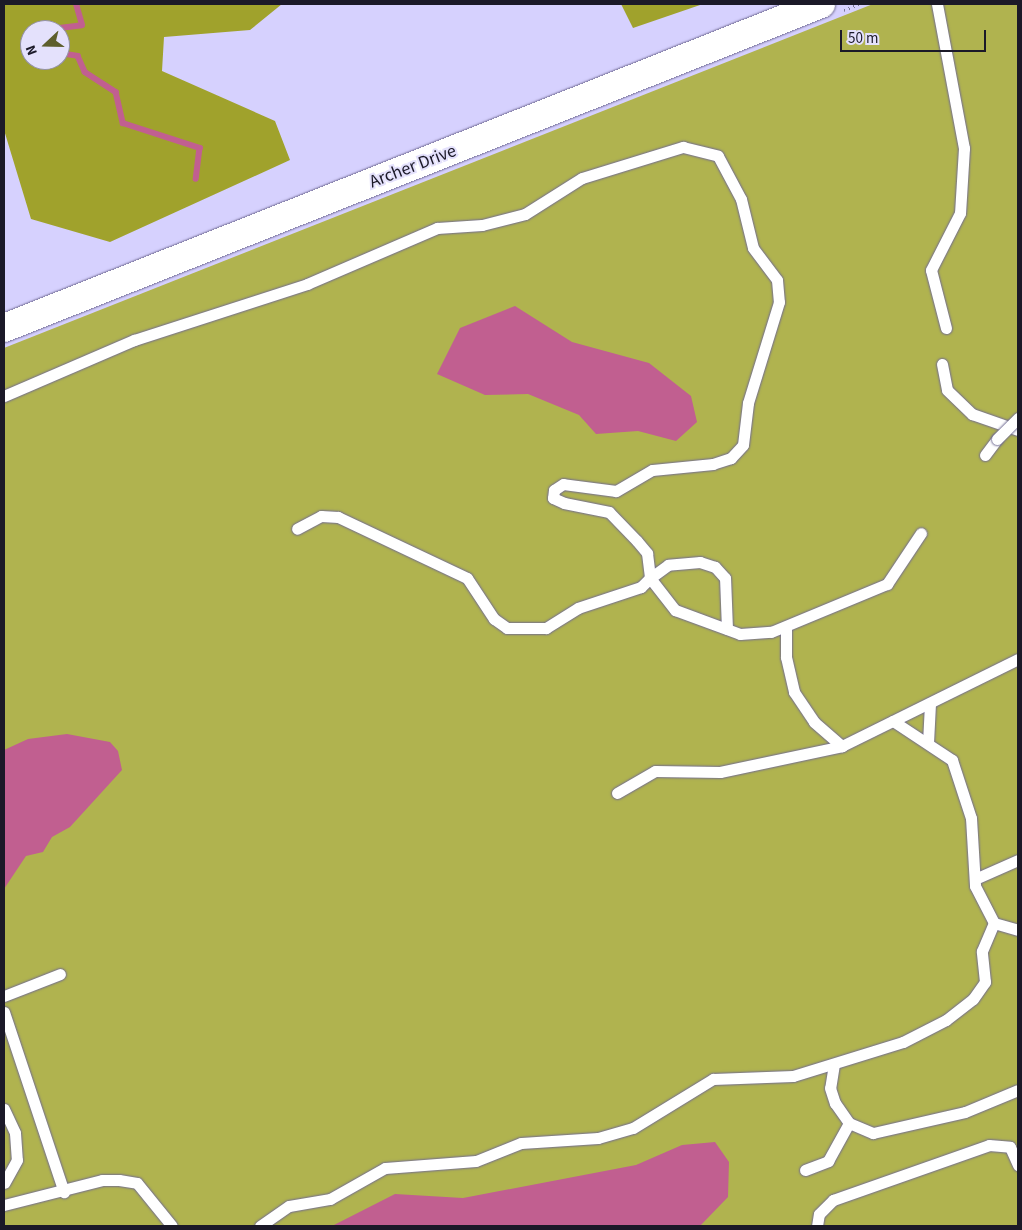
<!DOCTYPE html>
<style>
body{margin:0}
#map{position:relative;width:1022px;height:1230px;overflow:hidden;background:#d6d1fe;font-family:"Source Sans 3",sans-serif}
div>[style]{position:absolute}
.green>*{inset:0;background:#b0b34f}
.forest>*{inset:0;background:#a0a22c}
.water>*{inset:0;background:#c15f90}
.stream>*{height:5.5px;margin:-2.75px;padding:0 2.75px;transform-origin:2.75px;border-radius:2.75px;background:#c15f90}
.path>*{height:3px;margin-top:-1.5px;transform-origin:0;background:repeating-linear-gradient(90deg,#797694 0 1px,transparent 0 5px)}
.roads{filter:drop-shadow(0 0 1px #706a92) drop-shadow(0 0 1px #706a92)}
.service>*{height:11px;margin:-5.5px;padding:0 5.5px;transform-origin:5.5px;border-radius:5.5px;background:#fff}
.tertiary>*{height:28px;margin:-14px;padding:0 14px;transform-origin:14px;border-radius:14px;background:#fff}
.bridges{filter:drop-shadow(0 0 1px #706a92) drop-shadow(0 0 1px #706a92)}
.service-bridge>*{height:11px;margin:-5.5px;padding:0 5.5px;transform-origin:5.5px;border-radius:5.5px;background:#fff}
span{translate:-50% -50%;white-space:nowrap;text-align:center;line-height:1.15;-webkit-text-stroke:4px #e4e1fc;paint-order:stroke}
.street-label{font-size:18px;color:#1b1928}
.frame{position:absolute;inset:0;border:5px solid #1b1928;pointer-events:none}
.north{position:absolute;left:20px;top:20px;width:50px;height:50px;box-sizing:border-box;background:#e4e1fc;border:1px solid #9491a7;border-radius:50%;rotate:249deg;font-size:14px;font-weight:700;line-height:20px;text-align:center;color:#1b1928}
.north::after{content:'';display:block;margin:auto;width:18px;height:22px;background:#5d5e2c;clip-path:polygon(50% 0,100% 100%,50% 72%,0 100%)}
.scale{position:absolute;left:840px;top:30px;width:146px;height:22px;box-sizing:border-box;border:2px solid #1b1928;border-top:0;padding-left:6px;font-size:15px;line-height:18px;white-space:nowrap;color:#1b1928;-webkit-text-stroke:4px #e4e1fc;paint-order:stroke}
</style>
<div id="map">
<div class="green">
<i style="clip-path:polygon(873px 4px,1018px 4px,1018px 1226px,4px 1226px,4px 348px)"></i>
</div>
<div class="forest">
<i style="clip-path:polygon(evenodd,4px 4px,282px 4px,250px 30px,164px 37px,162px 71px,275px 121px,290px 160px,110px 242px,31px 219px,4px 130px,4px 4px,30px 30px,60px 30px,60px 60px,30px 60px,30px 30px)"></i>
<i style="clip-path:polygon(621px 4px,703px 4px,633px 28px)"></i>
</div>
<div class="water">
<i style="clip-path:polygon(515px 306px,572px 342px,649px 363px,691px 396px,697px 422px,676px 441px,638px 431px,596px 434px,579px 415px,528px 394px,485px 395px,437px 374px,460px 328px)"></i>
<i style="clip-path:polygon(67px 734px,110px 742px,118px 751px,122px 770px,70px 827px,52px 837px,43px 852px,26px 856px,4px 889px,4px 750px,28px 739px)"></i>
<i style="clip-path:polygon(715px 1142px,729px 1162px,728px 1197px,700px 1226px,332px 1226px,395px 1194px,463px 1198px,636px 1165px,682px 1145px)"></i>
</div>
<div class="stream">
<i style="left:43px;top:30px;width:39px;rotate:-7deg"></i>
<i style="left:82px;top:25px;width:22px;rotate:-106deg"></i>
<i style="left:60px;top:53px;width:18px;rotate:9deg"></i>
<i style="left:78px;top:56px;width:17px;rotate:66deg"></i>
<i style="left:85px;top:72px;width:37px;rotate:33deg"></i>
<i style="left:116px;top:92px;width:32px;rotate:77deg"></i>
<i style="left:123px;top:123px;width:81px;rotate:18deg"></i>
<i style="left:200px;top:148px;width:31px;rotate:97deg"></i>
</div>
<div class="path">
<i style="left:844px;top:10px;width:16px;rotate:-22deg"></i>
</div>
<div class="roads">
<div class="service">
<i style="left:937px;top:4px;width:147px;rotate:79.4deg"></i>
<i style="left:964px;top:148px;width:65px;rotate:93.5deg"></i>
<i style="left:960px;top:213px;width:64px;rotate:117deg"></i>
<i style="left:931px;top:270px;width:60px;rotate:75.5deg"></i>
<i style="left:942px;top:364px;width:26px;rotate:79deg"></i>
<i style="left:947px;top:390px;width:35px;rotate:44deg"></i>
<i style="left:972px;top:414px;width:49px;rotate:19.2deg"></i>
<i style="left:4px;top:396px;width:142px;rotate:-23.3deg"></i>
<i style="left:134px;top:340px;width:182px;rotate:-17.9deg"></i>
<i style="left:307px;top:284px;width:142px;rotate:-23.3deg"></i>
<i style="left:437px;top:228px;width:45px;rotate:-3.8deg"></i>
<i style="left:482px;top:225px;width:44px;rotate:-14.3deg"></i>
<i style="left:525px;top:214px;width:67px;rotate:-32.3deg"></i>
<i style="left:582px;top:178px;width:106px;rotate:-17.1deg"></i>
<i style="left:683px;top:147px;width:36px;rotate:14deg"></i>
<i style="left:718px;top:156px;width:49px;rotate:61.9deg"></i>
<i style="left:741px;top:199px;width:50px;rotate:76.2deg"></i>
<i style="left:753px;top:248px;width:40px;rotate:53deg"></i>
<i style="left:777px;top:280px;width:22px;rotate:85deg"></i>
<i style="left:779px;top:302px;width:106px;rotate:107.1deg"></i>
<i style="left:748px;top:403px;width:42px;rotate:96.8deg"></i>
<i style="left:743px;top:445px;width:18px;rotate:133deg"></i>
<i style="left:731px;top:458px;width:19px;rotate:162deg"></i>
<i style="left:713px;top:464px;width:61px;rotate:174.4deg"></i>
<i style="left:652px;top:470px;width:42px;rotate:149.7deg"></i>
<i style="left:616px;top:491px;width:53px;rotate:-172.5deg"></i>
<i style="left:563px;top:484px;width:11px;rotate:146deg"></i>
<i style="left:554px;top:490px;width:8px;rotate:97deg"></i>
<i style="left:553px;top:498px;width:12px;rotate:24deg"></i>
<i style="left:564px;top:503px;width:46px;rotate:11.3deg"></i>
<i style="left:609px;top:512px;width:40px;rotate:46deg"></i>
<i style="left:637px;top:541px;width:16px;rotate:50deg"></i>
<i style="left:647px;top:553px;width:25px;rotate:83deg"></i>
<i style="left:650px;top:578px;width:13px;rotate:135deg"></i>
<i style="left:641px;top:587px;width:66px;rotate:161.6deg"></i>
<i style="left:578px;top:608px;width:38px;rotate:148deg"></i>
<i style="left:546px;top:628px;width:39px;rotate:180deg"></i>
<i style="left:507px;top:628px;width:16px;rotate:-145deg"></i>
<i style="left:494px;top:619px;width:49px;rotate:-123.4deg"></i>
<i style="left:467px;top:578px;width:143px;rotate:-154.7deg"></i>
<i style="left:338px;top:517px;width:17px;rotate:-177deg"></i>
<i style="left:321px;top:516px;width:27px;rotate:152deg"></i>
<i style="left:985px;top:455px;width:20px;rotate:-53deg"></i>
<i style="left:786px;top:627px;width:30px;rotate:90deg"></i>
<i style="left:786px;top:657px;width:36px;rotate:77deg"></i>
<i style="left:794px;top:692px;width:36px;rotate:56deg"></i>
<i style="left:814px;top:722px;width:37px;rotate:41deg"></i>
<i style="left:727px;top:629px;width:51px;rotate:-92.2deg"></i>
<i style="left:725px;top:578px;width:15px;rotate:-132deg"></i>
<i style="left:715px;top:567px;width:16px;rotate:-162deg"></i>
<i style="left:700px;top:562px;width:32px;rotate:175deg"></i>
<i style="left:668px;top:565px;width:22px;rotate:144deg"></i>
<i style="left:650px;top:578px;width:41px;rotate:52deg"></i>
<i style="left:675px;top:610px;width:69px;rotate:20.3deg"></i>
<i style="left:740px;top:634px;width:31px;rotate:-4deg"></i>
<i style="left:771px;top:632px;width:126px;rotate:-22.5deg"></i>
<i style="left:887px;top:584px;width:61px;rotate:-56.3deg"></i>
<i style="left:893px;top:721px;width:71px;rotate:33.5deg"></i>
<i style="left:952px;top:760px;width:61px;rotate:71.9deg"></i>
<i style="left:971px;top:818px;width:68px;rotate:86.6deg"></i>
<i style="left:975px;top:886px;width:42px;rotate:62.8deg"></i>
<i style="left:928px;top:743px;width:40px;rotate:-87.1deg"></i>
<i style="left:617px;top:793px;width:44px;rotate:-30.1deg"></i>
<i style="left:655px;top:771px;width:65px;rotate:0.9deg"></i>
<i style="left:720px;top:772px;width:125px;rotate:-12deg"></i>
<i style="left:842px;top:746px;width:196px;rotate:-26.3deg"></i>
<i style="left:975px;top:879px;width:47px;rotate:-23.8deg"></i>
<i style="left:4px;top:996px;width:60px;rotate:-21.4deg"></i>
<i style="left:4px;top:1012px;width:190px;rotate:71.6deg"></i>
<i style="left:834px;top:1064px;width:24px;rotate:99deg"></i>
<i style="left:830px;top:1088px;width:16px;rotate:72deg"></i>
<i style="left:835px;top:1103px;width:24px;rotate:55deg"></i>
<i style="left:849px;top:1123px;width:26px;rotate:23deg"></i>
<i style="left:873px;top:1133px;width:94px;rotate:-12.9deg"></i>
<i style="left:965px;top:1112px;width:57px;rotate:-22.5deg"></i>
<i style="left:4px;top:1109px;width:26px;rotate:65deg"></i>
<i style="left:15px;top:1133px;width:27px;rotate:86deg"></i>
<i style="left:17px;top:1160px;width:26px;rotate:119deg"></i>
<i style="left:805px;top:1170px;width:25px;rotate:-21deg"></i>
<i style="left:828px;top:1161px;width:43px;rotate:-61.1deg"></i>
<i style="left:4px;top:1205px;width:101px;rotate:-14.3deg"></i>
<i style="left:102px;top:1180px;width:17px"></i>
<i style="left:119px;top:1180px;width:18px;rotate:9deg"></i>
<i style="left:137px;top:1183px;width:55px;rotate:50.9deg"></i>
<i style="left:260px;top:1226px;width:35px;rotate:-35deg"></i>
<i style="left:289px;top:1206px;width:42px;rotate:-9.7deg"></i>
<i style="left:330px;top:1199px;width:63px;rotate:-29.4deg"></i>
<i style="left:385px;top:1168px;width:91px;rotate:-4.4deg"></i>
<i style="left:476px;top:1161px;width:48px;rotate:-21.8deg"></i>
<i style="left:521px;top:1143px;width:77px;rotate:-3.7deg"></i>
<i style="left:598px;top:1138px;width:36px;rotate:-16deg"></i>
<i style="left:633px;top:1128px;width:94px;rotate:-31.5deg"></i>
<i style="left:713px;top:1079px;width:80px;rotate:-2.1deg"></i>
<i style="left:793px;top:1076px;width:115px;rotate:-17.2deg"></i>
<i style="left:903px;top:1042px;width:48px;rotate:-27.1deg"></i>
<i style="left:946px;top:1020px;width:34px;rotate:-38deg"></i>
<i style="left:973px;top:999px;width:21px;rotate:-55deg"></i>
<i style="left:985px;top:982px;width:31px;rotate:-96deg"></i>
<i style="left:982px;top:951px;width:30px;rotate:-67deg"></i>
<i style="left:994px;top:923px;width:25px;rotate:16deg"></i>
<i style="left:817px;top:1226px;width:12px;rotate:-81deg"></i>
<i style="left:819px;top:1214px;width:20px;rotate:-45deg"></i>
<i style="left:833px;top:1200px;width:165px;rotate:-19.4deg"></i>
<i style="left:989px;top:1145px;width:21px;rotate:5deg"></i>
<i style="left:1010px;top:1147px;width:20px;rotate:66deg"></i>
</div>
<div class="tertiary">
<i style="left:4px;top:328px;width:879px;rotate:-21.63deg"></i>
</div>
</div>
<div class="bridges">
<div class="service-bridge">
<i style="left:997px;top:439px;width:30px;rotate:-45deg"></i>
</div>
</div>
<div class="street-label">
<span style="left:413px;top:167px;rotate:-21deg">Archer Drive</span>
</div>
<div class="frame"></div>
<div class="north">N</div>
<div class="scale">50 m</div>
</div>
